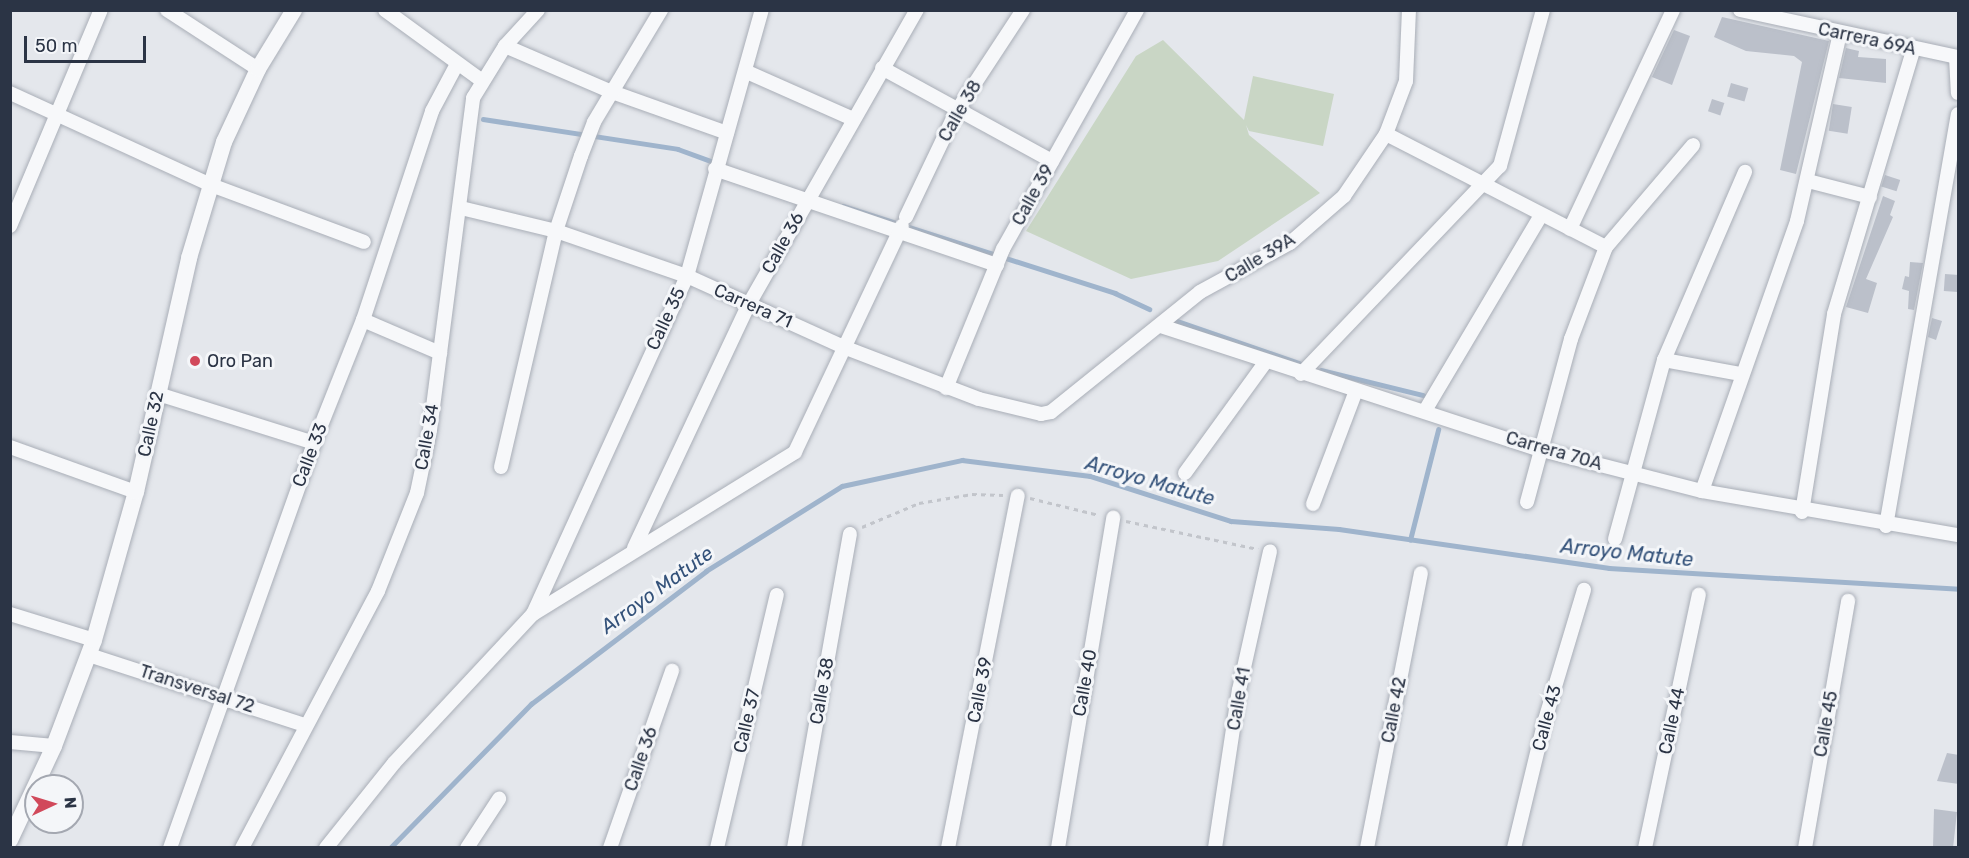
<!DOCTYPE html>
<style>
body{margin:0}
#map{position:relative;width:1969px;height:858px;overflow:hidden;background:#e4e7ec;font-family:Rubik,sans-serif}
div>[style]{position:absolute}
.green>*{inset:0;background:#c9d6c5}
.stream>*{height:4.5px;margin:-2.25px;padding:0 2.25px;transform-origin:2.25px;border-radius:2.25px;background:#9fb4cc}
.building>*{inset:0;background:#bbc0ca;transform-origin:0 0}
.path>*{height:3px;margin-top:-1.5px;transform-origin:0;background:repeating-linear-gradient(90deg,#c2c5cb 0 4.5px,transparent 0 9px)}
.roads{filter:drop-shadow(0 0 2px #a9aeb7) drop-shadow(0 0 2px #a9aeb7)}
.minor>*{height:14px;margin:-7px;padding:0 7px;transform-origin:7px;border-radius:7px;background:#f7f8fa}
.tertiary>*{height:16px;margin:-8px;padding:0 8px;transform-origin:8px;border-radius:8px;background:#f7f8fa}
.dots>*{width:16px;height:16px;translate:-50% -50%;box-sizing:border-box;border:3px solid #f4f6f9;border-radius:50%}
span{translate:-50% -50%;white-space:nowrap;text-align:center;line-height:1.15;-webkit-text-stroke:6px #f4f6f9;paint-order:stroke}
.street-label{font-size:18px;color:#2b3445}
.poi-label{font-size:18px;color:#2b3445}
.left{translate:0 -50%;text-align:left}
.water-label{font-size:20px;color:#34527a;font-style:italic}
.frame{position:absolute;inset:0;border:12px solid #2b3445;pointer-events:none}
.north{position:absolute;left:24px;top:774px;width:60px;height:60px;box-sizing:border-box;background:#f4f6f9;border:2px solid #a4a8b1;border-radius:50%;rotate:86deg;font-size:16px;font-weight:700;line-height:24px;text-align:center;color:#2b3445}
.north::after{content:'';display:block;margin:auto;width:21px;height:27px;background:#d1495b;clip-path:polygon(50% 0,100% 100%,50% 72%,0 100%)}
.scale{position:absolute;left:24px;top:36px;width:122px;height:27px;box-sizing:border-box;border:3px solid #2b3445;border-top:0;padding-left:8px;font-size:18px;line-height:21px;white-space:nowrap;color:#2b3445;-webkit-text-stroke:4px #f4f6f9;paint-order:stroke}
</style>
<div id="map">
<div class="green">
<i style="clip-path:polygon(1163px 40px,1244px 120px,1253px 76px,1334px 94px,1323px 146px,1249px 131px,1246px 125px,1249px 135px,1320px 193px,1218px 261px,1131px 279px,1026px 231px,1136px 56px)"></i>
</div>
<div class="stream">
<i style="left:483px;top:119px;width:197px;rotate:8.7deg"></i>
<i style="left:678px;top:149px;width:40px;rotate:20.2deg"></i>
<i style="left:843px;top:206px;width:286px;rotate:17.7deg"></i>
<i style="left:1115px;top:293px;width:38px;rotate:25deg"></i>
<i style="left:1174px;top:320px;width:132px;rotate:19deg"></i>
<i style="left:1321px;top:370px;width:105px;rotate:13.8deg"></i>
<i style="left:1410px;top:540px;width:114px;rotate:-75.7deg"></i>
<i style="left:390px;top:848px;width:202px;rotate:-45.6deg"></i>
<i style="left:531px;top:704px;width:220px;rotate:-37.2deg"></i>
<i style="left:706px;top:571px;width:160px;rotate:-32deg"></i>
<i style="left:842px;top:486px;width:123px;rotate:-12.2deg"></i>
<i style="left:962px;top:460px;width:129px;rotate:7.1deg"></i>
<i style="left:1090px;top:476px;width:148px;rotate:17.7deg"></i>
<i style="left:1231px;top:521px;width:108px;rotate:4.2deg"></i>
<i style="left:1339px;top:529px;width:273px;rotate:8.2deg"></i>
<i style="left:1609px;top:568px;width:350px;rotate:3.4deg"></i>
</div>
<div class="building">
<i style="clip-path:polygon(1722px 17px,1829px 41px,1796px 174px,1780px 170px,1802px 62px,1794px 56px,1746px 51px,1714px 37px)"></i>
<i style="clip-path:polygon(1674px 30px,1690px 36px,1672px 85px,1652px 77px)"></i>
<i style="clip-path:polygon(1846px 48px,1859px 51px,1858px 57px,1886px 59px,1886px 83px,1839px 78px)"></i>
<i style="left:1731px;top:83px;width:18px;height:14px;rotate:16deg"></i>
<i style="left:1712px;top:99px;width:13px;height:13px;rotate:18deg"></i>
<i style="left:1833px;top:104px;width:19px;height:27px;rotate:9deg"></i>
<i style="left:1885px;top:175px;width:16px;height:12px;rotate:18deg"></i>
<i style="clip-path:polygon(1883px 196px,1895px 201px,1890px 215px,1893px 217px,1866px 279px,1877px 283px,1868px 313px,1846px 307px)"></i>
<i style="clip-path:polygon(1910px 262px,1923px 263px,1914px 310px,1908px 309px,1909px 291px,1902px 289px,1905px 276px,1909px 277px)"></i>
<i style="left:1945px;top:274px;width:14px;height:17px;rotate:4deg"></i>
<i style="clip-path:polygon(1932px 318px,1942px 321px,1936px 340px,1928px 337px)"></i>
<i style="clip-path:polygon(1947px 753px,1959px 755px,1959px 784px,1937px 781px)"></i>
<i style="clip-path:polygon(1934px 809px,1957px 812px,1953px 848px,1933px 848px)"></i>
</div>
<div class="path">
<i style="left:1030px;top:498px;width:71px;rotate:13.8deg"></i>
<i style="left:1126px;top:521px;width:135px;rotate:12deg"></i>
<i style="left:862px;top:527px;width:62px;rotate:-22.8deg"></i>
<i style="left:919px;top:503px;width:54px;rotate:-9.6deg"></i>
<i style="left:972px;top:494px;width:31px;rotate:2deg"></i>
</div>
<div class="roads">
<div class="minor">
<i style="left:167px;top:10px;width:108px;rotate:33deg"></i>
<i style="left:385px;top:10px;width:119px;rotate:36.1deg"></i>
<i style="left:1740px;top:10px;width:223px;rotate:12.2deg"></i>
<i style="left:505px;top:46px;width:116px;rotate:23.3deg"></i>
<i style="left:612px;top:92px;width:122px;rotate:19.6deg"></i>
<i style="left:1956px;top:57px;width:36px;rotate:87deg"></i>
<i style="left:882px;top:68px;width:194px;rotate:28.7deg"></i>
<i style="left:747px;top:72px;width:116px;rotate:23.9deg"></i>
<i style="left:10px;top:93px;width:221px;rotate:24.6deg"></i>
<i style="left:211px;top:185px;width:163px;rotate:20.4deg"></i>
<i style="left:1386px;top:134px;width:247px;rotate:27.2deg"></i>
<i style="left:715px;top:169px;width:298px;rotate:18.8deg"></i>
<i style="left:1808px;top:181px;width:64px;rotate:14.5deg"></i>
<i style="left:461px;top:208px;width:98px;rotate:13.6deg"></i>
<i style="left:556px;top:231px;width:139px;rotate:19deg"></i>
<i style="left:687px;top:276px;width:175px;rotate:24.4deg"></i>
<i style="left:846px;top:348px;width:142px;rotate:21deg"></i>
<i style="left:979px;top:399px;width:64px;rotate:13.6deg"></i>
<i style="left:1041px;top:414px;width:10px;rotate:-11deg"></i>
<i style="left:1051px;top:412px;width:191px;rotate:-38.8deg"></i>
<i style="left:1200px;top:292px;width:102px;rotate:-28.6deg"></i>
<i style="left:1290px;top:243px;width:72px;rotate:-41deg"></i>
<i style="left:1344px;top:196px;width:75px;rotate:-55.9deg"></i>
<i style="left:1386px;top:134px;width:57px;rotate:-69.3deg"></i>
<i style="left:1406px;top:81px;width:71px;rotate:-87.6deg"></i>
<i style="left:906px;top:217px;width:116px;rotate:-64.5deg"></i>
<i style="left:956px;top:112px;width:122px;rotate:-56.7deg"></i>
<i style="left:10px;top:226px;width:234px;rotate:-67.2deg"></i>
<i style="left:1570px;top:229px;width:242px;rotate:-64.8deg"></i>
<i style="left:363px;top:320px;width:84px;rotate:23.2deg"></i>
<i style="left:1161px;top:326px;width:397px;rotate:18.1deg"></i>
<i style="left:1538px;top:449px;width:169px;rotate:14.4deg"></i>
<i style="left:1702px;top:491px;width:260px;rotate:9.8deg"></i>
<i style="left:1664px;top:360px;width:77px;rotate:10.4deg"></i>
<i style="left:1301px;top:374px;width:288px;rotate:-46.3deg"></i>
<i style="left:1500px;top:166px;width:162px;rotate:-74.6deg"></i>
<i style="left:946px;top:388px;width:150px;rotate:-67.7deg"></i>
<i style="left:1003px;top:249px;width:274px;rotate:-60.7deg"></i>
<i style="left:158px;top:394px;width:164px;rotate:17.4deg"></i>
<i style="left:1426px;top:409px;width:226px;rotate:-59.3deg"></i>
<i style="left:10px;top:447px;width:134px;rotate:19.7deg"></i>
<i style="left:501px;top:467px;width:242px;rotate:-76.9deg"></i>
<i style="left:556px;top:231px;width:79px;rotate:-71.6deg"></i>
<i style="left:581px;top:156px;width:36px;rotate:-69deg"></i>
<i style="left:594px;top:122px;width:131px;rotate:-59.1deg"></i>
<i style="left:1185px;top:473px;width:136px;rotate:-54deg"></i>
<i style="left:1702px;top:491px;width:286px;rotate:-70.6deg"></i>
<i style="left:1797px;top:221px;width:192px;rotate:-77.1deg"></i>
<i style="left:1527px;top:502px;width:169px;rotate:-74.9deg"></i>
<i style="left:1571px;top:339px;width:98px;rotate:-69.2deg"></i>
<i style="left:1606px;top:247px;width:134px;rotate:-49.5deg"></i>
<i style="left:1313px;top:504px;width:121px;rotate:-69.2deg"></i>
<i style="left:1802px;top:512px;width:201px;rotate:-80.8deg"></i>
<i style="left:1834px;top:314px;width:278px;rotate:-73.3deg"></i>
<i style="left:1886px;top:526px;width:418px;rotate:-80.1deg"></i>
<i style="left:1615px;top:539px;width:186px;rotate:-74.7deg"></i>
<i style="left:1664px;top:360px;width:205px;rotate:-66.7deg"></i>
<i style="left:634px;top:548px;width:270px;rotate:-64.8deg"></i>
<i style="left:749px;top:304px;width:339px;rotate:-60.3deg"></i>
<i style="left:10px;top:614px;width:88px;rotate:17.2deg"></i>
<i style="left:533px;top:614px;width:371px;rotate:-65.5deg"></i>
<i style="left:687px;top:276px;width:276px;rotate:-74.3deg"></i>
<i style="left:89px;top:655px;width:227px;rotate:18deg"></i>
<i style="left:10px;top:742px;width:44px;rotate:5.2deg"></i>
<i style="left:170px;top:848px;width:430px;rotate:-70.4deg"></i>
<i style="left:314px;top:443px;width:132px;rotate:-68.3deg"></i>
<i style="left:363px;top:320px;width:220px;rotate:-71.7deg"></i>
<i style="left:432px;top:111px;width:53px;rotate:-62deg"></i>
<i style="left:242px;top:848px;width:291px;rotate:-62.1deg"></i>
<i style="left:378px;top:591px;width:105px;rotate:-68.3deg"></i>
<i style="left:417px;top:493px;width:64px;rotate:-78.3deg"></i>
<i style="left:430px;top:430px;width:335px;rotate:-82.6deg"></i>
<i style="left:473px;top:98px;width:61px;rotate:-58.4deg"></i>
<i style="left:505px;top:46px;width:49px;rotate:-47.5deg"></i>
<i style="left:326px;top:848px;width:109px;rotate:-51.3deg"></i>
<i style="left:394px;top:763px;width:204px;rotate:-47deg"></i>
<i style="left:533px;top:614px;width:308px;rotate:-31.7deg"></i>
<i style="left:795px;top:452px;width:250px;rotate:-64.7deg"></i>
<i style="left:467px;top:848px;width:59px;rotate:-56.9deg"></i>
<i style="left:610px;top:848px;width:188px;rotate:-70.7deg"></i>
<i style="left:717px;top:848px;width:260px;rotate:-76.7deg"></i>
<i style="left:794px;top:848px;width:319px;rotate:-79.9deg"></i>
<i style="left:948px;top:848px;width:359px;rotate:-78.8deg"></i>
<i style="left:1058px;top:848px;width:335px;rotate:-80.5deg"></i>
<i style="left:1215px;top:848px;width:160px;rotate:-81.4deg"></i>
<i style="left:1239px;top:690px;width:142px;rotate:-77.4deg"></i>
<i style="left:1367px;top:848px;width:280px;rotate:-78.9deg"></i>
<i style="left:1514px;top:848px;width:132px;rotate:-76.4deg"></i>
<i style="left:1545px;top:720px;width:136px;rotate:-73.3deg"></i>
<i style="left:1645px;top:848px;width:259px;rotate:-78deg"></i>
<i style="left:1805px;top:848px;width:251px;rotate:-80.1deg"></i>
</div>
<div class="tertiary">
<i style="left:10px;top:840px;width:104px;rotate:-64.9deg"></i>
<i style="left:54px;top:746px;width:113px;rotate:-69.3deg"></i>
<i style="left:94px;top:640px;width:154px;rotate:-74.2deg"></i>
<i style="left:136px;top:492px;width:240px;rotate:-77.2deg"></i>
<i style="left:189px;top:258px;width:121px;rotate:-73.2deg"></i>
<i style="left:224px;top:142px;width:81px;rotate:-65deg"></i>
<i style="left:258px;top:69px;width:69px;rotate:-58.6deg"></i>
</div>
</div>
<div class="dots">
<i style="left:195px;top:361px;background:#d1495b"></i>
</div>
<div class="street-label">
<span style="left:1867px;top:39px;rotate:12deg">Carrera 69A</span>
<span style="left:960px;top:111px;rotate:-60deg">Calle 38</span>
<span style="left:1033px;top:195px;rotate:-61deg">Calle 39</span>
<span style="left:783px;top:243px;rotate:-61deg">Calle 36</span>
<span style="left:1260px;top:258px;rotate:-31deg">Calle 39A</span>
<span style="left:753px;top:306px;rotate:24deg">Carrera 71</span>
<span style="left:666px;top:319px;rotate:-65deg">Calle 35</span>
<span style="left:151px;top:424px;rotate:-78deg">Calle 32</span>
<span style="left:427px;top:437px;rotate:-80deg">Calle 34</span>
<span style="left:1554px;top:451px;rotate:16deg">Carrera 70A</span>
<span style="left:310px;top:455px;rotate:-69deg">Calle 33</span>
<span style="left:1085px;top:683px;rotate:-80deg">Calle 40</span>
<span style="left:197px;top:689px;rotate:18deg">Transversal 72</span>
<span style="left:980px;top:690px;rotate:-79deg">Calle 39</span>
<span style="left:822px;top:691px;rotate:-80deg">Calle 38</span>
<span style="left:1239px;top:699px;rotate:-80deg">Calle 41</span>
<span style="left:1394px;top:710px;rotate:-79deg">Calle 42</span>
<span style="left:1547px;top:718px;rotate:-75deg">Calle 43</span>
<span style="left:747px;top:721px;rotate:-77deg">Calle 37</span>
<span style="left:1672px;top:721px;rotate:-78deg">Calle 44</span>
<span style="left:1826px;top:724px;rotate:-80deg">Calle 45</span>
<span style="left:641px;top:759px;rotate:-71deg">Calle 36</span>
</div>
<div class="poi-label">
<span class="left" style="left:207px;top:361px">Oro Pan</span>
</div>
<div class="water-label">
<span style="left:1150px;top:481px;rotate:16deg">Arroyo Matute</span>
<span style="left:1627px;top:553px;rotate:6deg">Arroyo Matute</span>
<span style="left:657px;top:590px;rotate:-36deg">Arroyo Matute</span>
</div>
<div class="frame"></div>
<div class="north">N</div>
<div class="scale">50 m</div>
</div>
